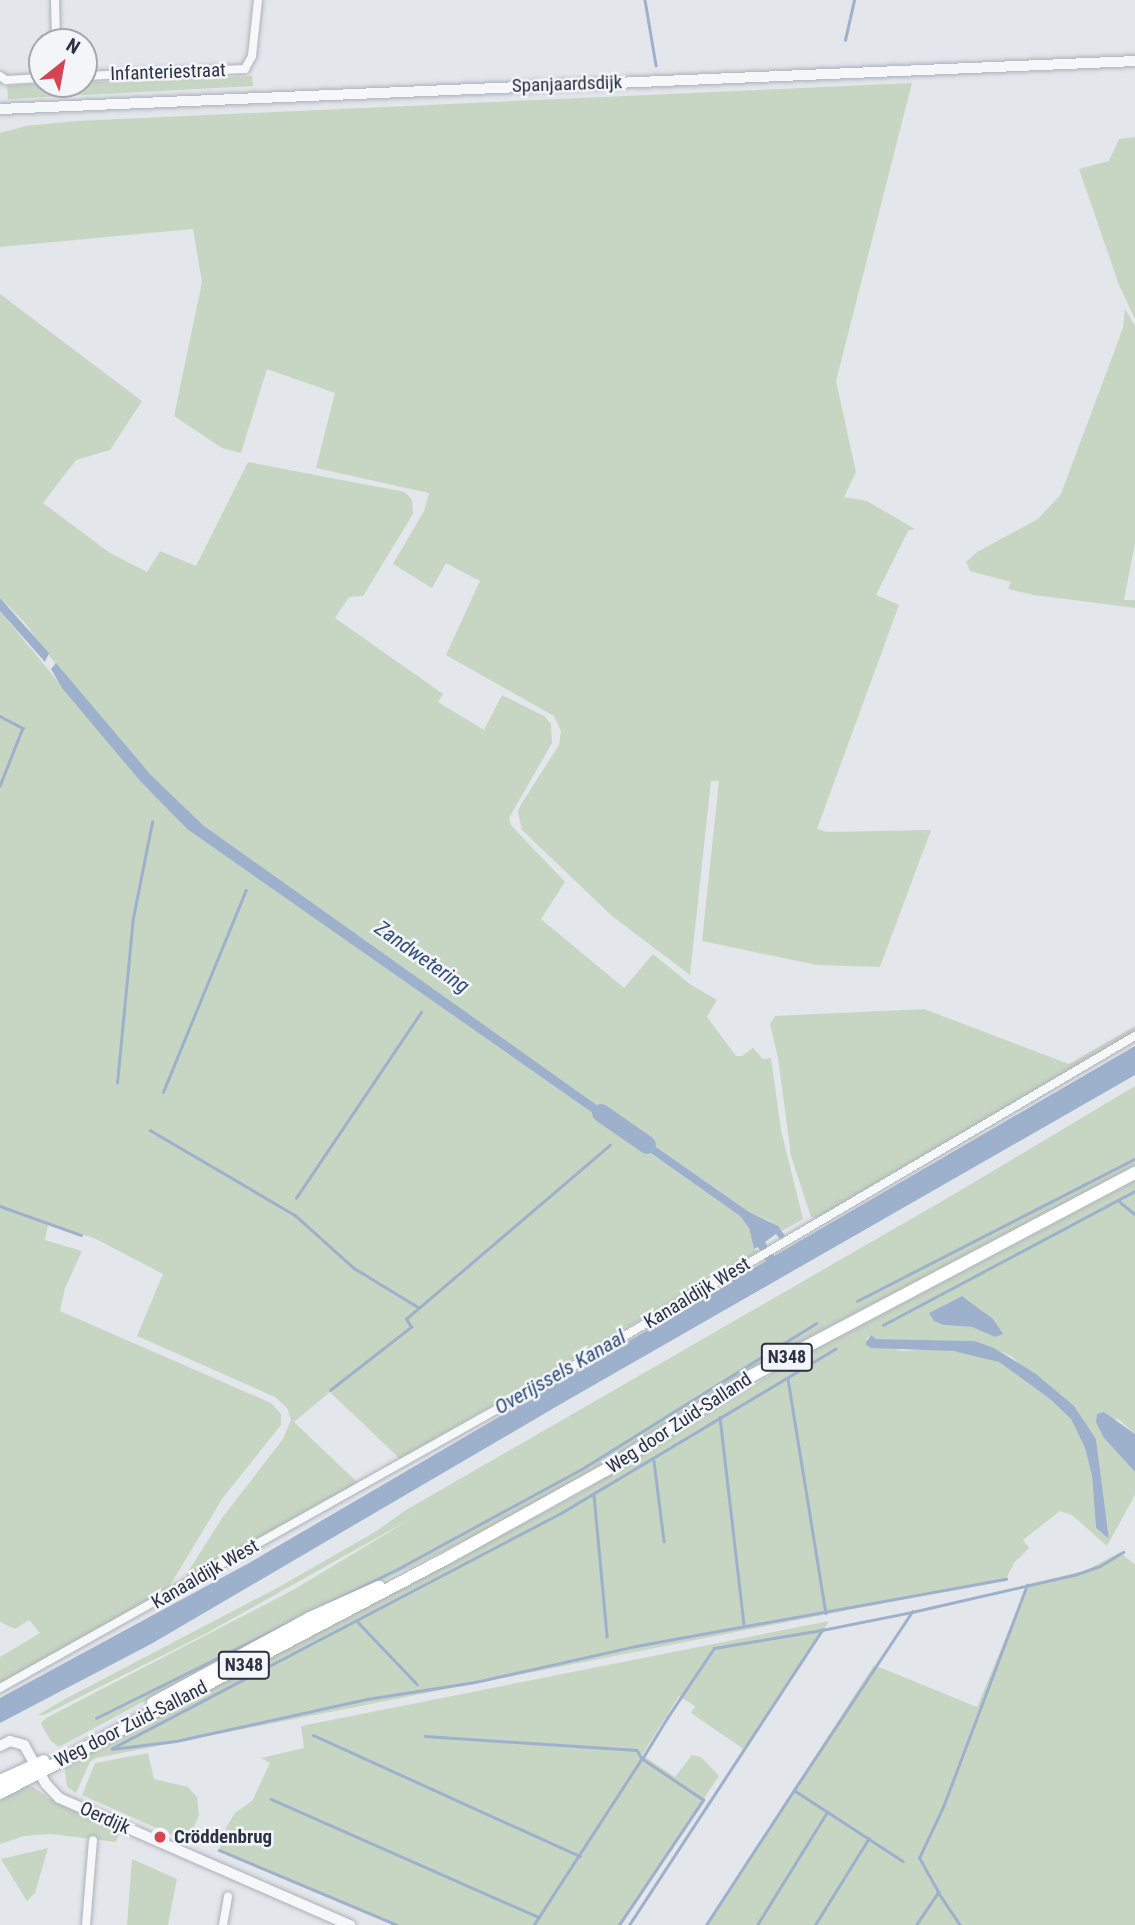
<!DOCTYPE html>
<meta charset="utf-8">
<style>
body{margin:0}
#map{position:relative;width:1135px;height:1925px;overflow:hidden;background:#e3e6eb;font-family:"Roboto Condensed",sans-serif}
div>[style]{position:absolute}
.green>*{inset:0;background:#c7d6c3}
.water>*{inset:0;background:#9db1cc}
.stream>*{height:2.5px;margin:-1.25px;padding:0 1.25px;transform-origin:1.25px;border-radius:1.25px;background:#9db1cc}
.river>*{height:18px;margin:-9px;padding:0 9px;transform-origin:9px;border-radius:9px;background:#9db1cc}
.roads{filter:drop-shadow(0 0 2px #acb0b9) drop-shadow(0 0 2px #acb0b9)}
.minor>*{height:8px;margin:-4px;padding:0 4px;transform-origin:4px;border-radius:4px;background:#f6f7f9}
.tertiary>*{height:10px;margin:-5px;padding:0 5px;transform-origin:5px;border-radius:5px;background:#f6f7f9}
.primary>*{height:12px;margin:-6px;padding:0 6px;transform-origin:6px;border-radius:6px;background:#fff}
.dots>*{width:19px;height:19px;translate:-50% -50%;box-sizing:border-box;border:4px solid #f3f5f8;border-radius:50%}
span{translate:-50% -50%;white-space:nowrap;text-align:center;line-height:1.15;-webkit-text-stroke:5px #f3f5f8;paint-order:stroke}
.shield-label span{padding:2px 5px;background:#f3f5f8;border:2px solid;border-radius:5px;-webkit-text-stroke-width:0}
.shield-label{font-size:18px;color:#2a3244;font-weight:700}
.street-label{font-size:19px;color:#2a3244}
.poi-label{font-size:19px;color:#2a3244;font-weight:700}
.left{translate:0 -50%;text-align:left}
.water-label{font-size:21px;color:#324f7a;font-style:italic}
.north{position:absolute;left:28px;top:28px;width:70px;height:70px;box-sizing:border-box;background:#f3f5f8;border:2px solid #a3a7b0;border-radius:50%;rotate:31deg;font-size:19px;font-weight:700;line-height:28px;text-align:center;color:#2a3244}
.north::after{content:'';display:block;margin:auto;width:24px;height:32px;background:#d44453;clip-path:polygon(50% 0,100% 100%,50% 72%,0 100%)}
</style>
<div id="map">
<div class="green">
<i style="clip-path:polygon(252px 76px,253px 86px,8px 99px,7px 86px,19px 85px)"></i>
<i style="clip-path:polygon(912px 83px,836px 381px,856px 472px,844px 497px,867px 501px,915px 529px,908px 531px,876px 595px,899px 605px,817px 829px,827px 832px,931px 830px,880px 967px,817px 965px,702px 941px,719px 781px,711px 781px,690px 975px,612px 916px,522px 830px,518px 812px,520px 806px,559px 745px,561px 731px,554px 716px,446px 655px,480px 581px,446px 563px,432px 588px,393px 564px,424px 511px,429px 493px,316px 468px,335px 393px,267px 369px,241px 453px,222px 448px,174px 416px,202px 282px,193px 229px,0 247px,0 133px,26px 126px,76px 121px)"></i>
<i style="clip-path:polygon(1135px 137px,1135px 319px,1119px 285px,1079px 169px,1109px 161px,1119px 139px)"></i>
<i style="clip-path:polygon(0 294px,142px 401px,110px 450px,76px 460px,43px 503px,110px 553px,147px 572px,160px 551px,196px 566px,248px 462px,405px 492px,412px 500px,413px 514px,363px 596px,349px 597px,335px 618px,443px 694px,438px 702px,484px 730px,502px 695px,544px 716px,551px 724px,552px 743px,509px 818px,511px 825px,565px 882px,541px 919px,624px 988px,653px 954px,691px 985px,717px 1000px,707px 1017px,736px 1056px,742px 1056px,753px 1048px,763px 1059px,771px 1058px,781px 1130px,803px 1219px,782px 1231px,770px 1221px,749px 1212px,258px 867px,204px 826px,151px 775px,50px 657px,24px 622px,0 598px)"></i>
<i style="clip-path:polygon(1125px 309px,1135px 326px,1135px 543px,1124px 600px,1135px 600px,1135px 608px,1034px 595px,1008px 589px,1011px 582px,970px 571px,966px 562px,977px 552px,1038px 519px,1061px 494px,1123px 328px)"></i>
<i style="clip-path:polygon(0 611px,141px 782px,187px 829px,740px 1216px,749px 1228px,754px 1249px,759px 1251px,400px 1459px,330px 1392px,294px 1422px,358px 1483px,188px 1580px,186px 1575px,222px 1518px,283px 1439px,291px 1420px,287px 1408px,275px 1397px,137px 1336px,163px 1274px,94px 1238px,48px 1225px,45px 1240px,82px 1251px,65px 1288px,60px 1311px,271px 1403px,281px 1414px,281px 1425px,222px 1499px,166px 1592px,0 1684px,0 1657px,40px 1633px,29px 1620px,15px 1629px,0 1622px)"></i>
<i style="clip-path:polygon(924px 1009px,1069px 1064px,1135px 1026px,1135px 1034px,817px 1218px,811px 1217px,791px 1156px,778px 1058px,770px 1024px,775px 1016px)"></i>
<i style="clip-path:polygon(1135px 1086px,1135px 1166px,783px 1351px,719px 1388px,579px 1480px,448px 1549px,258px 1640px,59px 1747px,51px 1741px,44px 1730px,41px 1723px,46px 1718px,293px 1590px,414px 1517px,205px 1634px,44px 1715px,38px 1715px,65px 1699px,279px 1587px,375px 1532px,406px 1510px,951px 1196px)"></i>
<i style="clip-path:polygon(evenodd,1135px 1181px,1135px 1434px,1117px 1418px,1104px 1438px,1135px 1472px,1135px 1495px,1107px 1546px,1072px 1515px,1060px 1511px,1023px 1540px,1029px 1548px,1014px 1563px,1006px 1579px,96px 1758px,90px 1762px,76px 1793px,67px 1787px,64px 1763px,207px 1691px,577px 1495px,786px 1365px,1135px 1181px,962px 1296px,980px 1309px,995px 1337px,972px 1327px,944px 1325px,944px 1305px,962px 1296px,1135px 1181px,871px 1335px,876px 1339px,975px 1341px,1011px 1356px,1096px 1439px,1109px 1539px,1096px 1528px,1092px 1476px,1085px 1448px,1071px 1419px,1050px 1399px,999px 1362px,976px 1354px,932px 1349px,902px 1351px,866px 1339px,871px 1335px)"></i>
<i style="clip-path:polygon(1120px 1552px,1135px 1565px,1135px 1925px,706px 1925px,874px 1665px,977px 1707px,1028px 1584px,1085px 1571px)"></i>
<i style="clip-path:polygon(829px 1621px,745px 1750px,691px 1713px,695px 1706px,679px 1696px,642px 1755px,675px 1777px,692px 1755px,701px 1757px,719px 1776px,619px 1925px,396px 1925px,219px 1850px,227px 1826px,235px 1813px,252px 1801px,270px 1763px,261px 1758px,304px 1748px,301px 1726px)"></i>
<i style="clip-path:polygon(148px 1753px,154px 1779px,188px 1787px,197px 1797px,199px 1815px,188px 1842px,82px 1795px,95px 1763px)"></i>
<i style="clip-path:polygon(23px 1785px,34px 1787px,48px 1798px,121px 1829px,116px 1842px,51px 1834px,24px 1836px,0 1844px,0 1797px)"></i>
<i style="clip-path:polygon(48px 1848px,35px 1893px,27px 1901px,1px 1859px)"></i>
<i style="clip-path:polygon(132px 1859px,177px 1879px,168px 1925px,127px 1925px)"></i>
</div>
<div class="water">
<i style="clip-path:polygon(0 598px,49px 653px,45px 662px,0 611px)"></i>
<i style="clip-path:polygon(56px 663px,151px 775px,204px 826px,622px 1123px,617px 1130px,187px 829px,141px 782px,62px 688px,51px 669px)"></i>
<i style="clip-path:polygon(1135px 1046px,1135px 1075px,559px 1405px,151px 1644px,0 1723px,0 1698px,249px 1563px,766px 1261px,758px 1247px,754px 1249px,749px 1228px,740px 1216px,625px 1135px,629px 1128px,749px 1212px,778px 1226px,785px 1236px,780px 1239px,776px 1234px,765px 1242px,774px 1256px)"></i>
<i style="clip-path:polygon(962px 1296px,993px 1319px,1003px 1334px,995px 1337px,972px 1327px,944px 1325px,934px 1321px,929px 1313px)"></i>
<i style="clip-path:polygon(871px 1335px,876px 1339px,975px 1341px,994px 1348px,1036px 1374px,1074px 1406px,1096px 1439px,1109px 1539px,1096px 1528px,1092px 1476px,1085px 1448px,1071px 1419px,1050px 1399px,999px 1362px,953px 1351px,871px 1348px,865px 1344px)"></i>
<i style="clip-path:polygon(1104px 1412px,1135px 1434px,1135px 1472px,1104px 1438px,1096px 1422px,1097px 1414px)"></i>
</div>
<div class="stream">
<i style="left:645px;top:0;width:66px;rotate:80.4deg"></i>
<i style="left:845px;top:40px;width:41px;rotate:-77.3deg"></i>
<i style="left:0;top:716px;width:26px;rotate:28deg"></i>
<i style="left:23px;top:728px;width:62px;rotate:111.6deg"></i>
<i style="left:117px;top:1083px;width:166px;rotate:-84.5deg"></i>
<i style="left:133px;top:918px;width:98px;rotate:-78.8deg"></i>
<i style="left:163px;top:1092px;width:218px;rotate:-67.7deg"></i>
<i style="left:150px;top:1130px;width:168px;rotate:30.4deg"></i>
<i style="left:295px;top:1215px;width:79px;rotate:41.9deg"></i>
<i style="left:354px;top:1268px;width:75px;rotate:31.4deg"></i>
<i style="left:296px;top:1198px;width:224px;rotate:-56.1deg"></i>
<i style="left:1120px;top:1202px;width:19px;rotate:39deg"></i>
<i style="left:0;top:1206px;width:86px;rotate:19.7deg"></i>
<i style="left:857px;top:1301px;width:312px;rotate:-27.1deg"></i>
<i style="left:883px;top:1325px;width:285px;rotate:-28deg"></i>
<i style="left:836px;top:1349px;width:319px;rotate:149.1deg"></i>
<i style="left:562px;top:1513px;width:508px;rotate:152.33deg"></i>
<i style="left:112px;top:1749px;width:64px;rotate:-7.1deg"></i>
<i style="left:176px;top:1741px;width:196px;rotate:-12.4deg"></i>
<i style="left:367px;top:1699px;width:109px;rotate:-8.9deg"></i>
<i style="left:475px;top:1682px;width:165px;rotate:-12.6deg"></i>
<i style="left:636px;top:1646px;width:376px;rotate:-10.3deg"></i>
<i style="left:788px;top:1379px;width:237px;rotate:80.8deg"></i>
<i style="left:330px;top:1390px;width:103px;rotate:-37.9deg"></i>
<i style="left:411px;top:1327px;width:9px;rotate:-122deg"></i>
<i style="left:406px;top:1319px;width:268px;rotate:-40.5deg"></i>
<i style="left:720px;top:1417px;width:210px;rotate:83.4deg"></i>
<i style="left:654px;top:1461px;width:81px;rotate:82.9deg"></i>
<i style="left:594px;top:1495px;width:142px;rotate:84.7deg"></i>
<i style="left:357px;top:1621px;width:87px;rotate:46.4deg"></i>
<i style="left:96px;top:1718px;width:343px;rotate:-26.3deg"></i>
<i style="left:403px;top:1566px;width:207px;rotate:-28.5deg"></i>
<i style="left:585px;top:1467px;width:272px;rotate:-31.9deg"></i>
<i style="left:313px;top:1735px;width:293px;rotate:24.4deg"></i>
<i style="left:425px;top:1736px;width:212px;rotate:3.8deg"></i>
<i style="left:637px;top:1750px;width:10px;rotate:61deg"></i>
<i style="left:642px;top:1759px;width:198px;rotate:123deg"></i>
<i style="left:794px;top:1790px;width:214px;rotate:-56.5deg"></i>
<i style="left:912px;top:1612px;width:166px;rotate:-12.9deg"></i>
<i style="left:1074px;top:1575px;width:28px;rotate:-19deg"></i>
<i style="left:1100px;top:1566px;width:27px;rotate:-31deg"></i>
<i style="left:271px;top:1799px;width:293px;rotate:23.8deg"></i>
<i style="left:219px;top:1850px;width:193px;rotate:22.8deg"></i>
<i style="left:938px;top:1892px;width:39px;rotate:-119deg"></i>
<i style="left:919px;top:1858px;width:56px;rotate:-64.8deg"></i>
<i style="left:943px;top:1807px;width:237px;rotate:-69.3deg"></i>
<i style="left:619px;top:1925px;width:151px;rotate:-56.1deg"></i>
<i style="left:703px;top:1800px;width:73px;rotate:-146.1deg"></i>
<i style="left:642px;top:1759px;width:48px;rotate:-58.6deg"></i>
<i style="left:667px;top:1718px;width:84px;rotate:-56.1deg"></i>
<i style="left:714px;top:1648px;width:109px;rotate:-9.5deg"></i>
<i style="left:629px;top:1925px;width:353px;rotate:-56.8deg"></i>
<i style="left:822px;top:1630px;width:92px;rotate:-11.3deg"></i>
<i style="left:706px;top:1925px;width:161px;rotate:-56.9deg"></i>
<i style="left:794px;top:1790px;width:130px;rotate:33.1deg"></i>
<i style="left:757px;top:1925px;width:133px;rotate:-58.2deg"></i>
<i style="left:815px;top:1925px;width:102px;rotate:-58.2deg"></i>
<i style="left:916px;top:1925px;width:40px;rotate:-56deg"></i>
<i style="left:938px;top:1892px;width:40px;rotate:56deg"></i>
</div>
<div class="river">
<i style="left:601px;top:1113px;width:56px;rotate:34.8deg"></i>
</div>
<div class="roads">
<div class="minor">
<i style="left:55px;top:0;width:42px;rotate:88.6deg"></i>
<i style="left:0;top:76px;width:7px;rotate:34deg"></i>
<i style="left:6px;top:80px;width:36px;rotate:-3deg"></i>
<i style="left:84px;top:76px;width:161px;rotate:-2.5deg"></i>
<i style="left:245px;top:69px;width:15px;rotate:-62deg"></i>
<i style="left:252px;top:56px;width:56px;rotate:-83.9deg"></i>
<i style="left:0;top:1688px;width:642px;rotate:-29.28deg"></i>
<i style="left:560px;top:1374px;width:667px;rotate:-30.45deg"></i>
<i style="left:86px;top:1925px;width:85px;rotate:-85.3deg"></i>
<i style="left:223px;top:1925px;width:29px;rotate:-80deg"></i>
</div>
<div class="tertiary">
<i style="left:0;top:109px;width:1136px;rotate:-2.42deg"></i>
<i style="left:0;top:1746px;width:11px;rotate:-27deg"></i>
<i style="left:10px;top:1741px;width:15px;rotate:16deg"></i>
<i style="left:24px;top:1745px;width:45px;rotate:60.6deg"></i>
<i style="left:46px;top:1784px;width:19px;rotate:47deg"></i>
<i style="left:59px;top:1798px;width:318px;rotate:23.6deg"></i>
</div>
<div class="primary">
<i style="left:153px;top:1703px;width:179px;rotate:-28.4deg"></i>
<i style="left:310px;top:1618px;width:76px;rotate:-24.2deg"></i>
<i style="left:0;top:1781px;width:48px;rotate:-24.4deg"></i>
<i style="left:0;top:1793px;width:505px;rotate:-27.73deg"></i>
<i style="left:447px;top:1558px;width:182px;rotate:-29deg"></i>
<i style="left:606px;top:1470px;width:175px;rotate:-32.9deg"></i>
<i style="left:753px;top:1375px;width:432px;rotate:-27.9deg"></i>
</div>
</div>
<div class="dots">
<i style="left:160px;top:1837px;background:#d44453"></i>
</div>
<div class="shield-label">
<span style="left:787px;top:1357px">N348</span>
<span style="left:244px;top:1665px">N348</span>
</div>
<div class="street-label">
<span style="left:168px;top:72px;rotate:-2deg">Infanteriestraat</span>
<span style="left:567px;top:84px;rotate:-2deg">Spanjaardsdijk</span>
<span style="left:697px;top:1293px;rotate:-31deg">Kanaaldijk West</span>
<span style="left:679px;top:1423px;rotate:-33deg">Weg door Zuid-Salland</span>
<span style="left:205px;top:1574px;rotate:-30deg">Kanaaldijk West</span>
<span style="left:131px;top:1724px;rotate:-27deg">Weg door Zuid-Salland</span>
<span style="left:105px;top:1818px;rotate:24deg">Oerdijk</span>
</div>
<div class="poi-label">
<span class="left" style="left:174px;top:1837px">Cröddenbrug</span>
</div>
<div class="water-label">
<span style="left:422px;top:957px;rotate:35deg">Zandwetering</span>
<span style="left:560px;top:1372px;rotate:-30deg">Overijssels Kanaal</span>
</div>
<div class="north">N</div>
</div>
